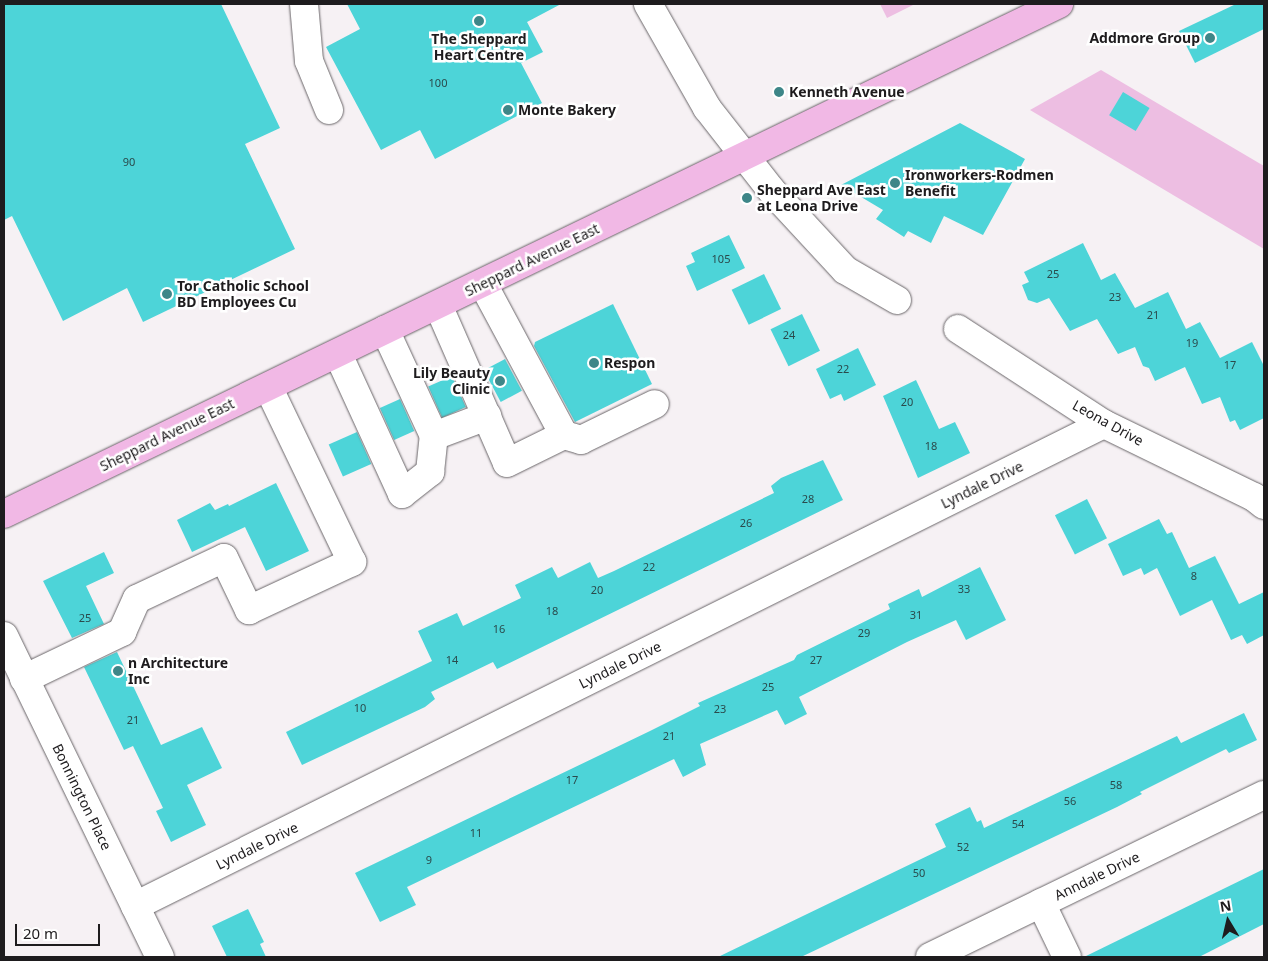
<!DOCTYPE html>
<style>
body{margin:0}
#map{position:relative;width:1268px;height:961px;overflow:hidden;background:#f6f1f4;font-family:"Noto Sans",sans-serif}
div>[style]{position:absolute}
.green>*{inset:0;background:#edbee2}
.building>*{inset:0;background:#4dd4d8;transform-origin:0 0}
.roads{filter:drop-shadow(0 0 1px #6a6669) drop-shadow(0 0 1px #6a6669)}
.minor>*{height:28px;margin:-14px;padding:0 14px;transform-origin:14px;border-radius:14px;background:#fff}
.major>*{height:28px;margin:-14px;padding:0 14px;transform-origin:14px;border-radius:14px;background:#f1b8e5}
.dots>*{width:14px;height:14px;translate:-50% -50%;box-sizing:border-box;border:2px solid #fff;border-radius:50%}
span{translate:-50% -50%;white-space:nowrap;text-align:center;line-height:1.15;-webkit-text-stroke:5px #fff;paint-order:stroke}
.number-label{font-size:11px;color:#2a4a4c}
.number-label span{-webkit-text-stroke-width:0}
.poi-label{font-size:14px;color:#1e1c1e;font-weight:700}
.right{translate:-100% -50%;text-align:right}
.left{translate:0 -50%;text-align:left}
.street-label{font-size:14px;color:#1e1c1e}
.frame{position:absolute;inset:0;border:5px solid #1e1c1e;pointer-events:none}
.north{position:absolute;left:1203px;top:896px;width:50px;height:50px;-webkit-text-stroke:4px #fff;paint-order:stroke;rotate:351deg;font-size:14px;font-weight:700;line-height:20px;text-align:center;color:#1e1c1e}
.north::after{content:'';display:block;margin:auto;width:18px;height:22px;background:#1e1c1e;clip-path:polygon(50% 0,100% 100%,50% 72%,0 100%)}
.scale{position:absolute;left:15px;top:924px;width:85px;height:22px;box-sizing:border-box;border:2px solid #1e1c1e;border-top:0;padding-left:6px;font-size:15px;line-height:18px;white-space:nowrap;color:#1e1c1e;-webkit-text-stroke:4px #fff;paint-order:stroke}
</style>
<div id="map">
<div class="green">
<i style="clip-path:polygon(880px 4px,915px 4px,887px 18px)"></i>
<i style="clip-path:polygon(1101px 70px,1264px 166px,1264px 249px,1030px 110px)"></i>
</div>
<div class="building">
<i style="clip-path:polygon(4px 4px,221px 4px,280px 128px,245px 144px,295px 249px,143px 322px,127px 288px,63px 321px,12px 216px,4px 220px)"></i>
<i style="clip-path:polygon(347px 4px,561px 4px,527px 22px,543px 52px,521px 63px,542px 103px,435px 159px,420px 130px,381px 150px,326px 47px,360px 29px)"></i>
<i style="clip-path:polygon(1236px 4px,1264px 4px,1264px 29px,1195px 63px,1179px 31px)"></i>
<i style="left:1123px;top:92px;width:31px;height:27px;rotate:31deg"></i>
<i style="clip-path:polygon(960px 123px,1025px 159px,983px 235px,944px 216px,931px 243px,908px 231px,904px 237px,876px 219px,883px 210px,841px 185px)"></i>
<i style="clip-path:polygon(729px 235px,745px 268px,697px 291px,686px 266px,695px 262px,691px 253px)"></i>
<i style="clip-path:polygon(1083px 243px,1101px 280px,1115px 273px,1135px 308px,1168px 292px,1186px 329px,1200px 322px,1220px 358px,1252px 342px,1264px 366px,1264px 418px,1240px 430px,1235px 420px,1230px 422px,1220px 397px,1202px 404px,1185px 367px,1155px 381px,1149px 368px,1143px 366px,1135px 347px,1118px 354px,1097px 319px,1070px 331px,1049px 298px,1037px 303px,1028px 300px,1022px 285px,1029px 282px,1024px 272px)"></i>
<i style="left:764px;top:274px;width:39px;height:36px;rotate:64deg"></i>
<i style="clip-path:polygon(613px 304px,652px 384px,575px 422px,534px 346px,535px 342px)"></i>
<i style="left:802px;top:314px;width:41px;height:35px;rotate:64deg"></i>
<i style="clip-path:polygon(858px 348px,876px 385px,844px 401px,841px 394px,830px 399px,816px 369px)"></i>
<i style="left:505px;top:359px;width:36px;height:24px;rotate:62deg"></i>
<i style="left:452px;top:376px;width:34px;height:26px;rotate:66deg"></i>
<i style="clip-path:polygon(916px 380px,939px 429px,955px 422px,970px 453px,918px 478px,883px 396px)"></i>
<i style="left:400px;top:399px;width:35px;height:22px;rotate:66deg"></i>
<i style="left:357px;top:432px;width:35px;height:31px;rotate:66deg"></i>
<i style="clip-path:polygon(823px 460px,843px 500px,497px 669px,493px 662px,431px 692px,435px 699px,425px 707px,302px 765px,286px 732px,432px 661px,418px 631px,457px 613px,463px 626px,521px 598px,515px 585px,552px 567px,558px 578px,590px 562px,598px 578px,614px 571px,774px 493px,771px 486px,781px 478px)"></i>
<i style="clip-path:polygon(276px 483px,309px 551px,266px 571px,245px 527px,192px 552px,177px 520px,210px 503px,215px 510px,228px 504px,229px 506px)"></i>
<i style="left:1087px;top:499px;width:44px;height:36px;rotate:63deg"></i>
<i style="clip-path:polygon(1159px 519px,1167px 534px,1172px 532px,1189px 568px,1215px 556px,1239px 604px,1264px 592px,1264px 635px,1247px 644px,1242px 635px,1231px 640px,1212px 600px,1180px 616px,1157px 568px,1144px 575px,1141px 568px,1123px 576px,1108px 544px)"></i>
<i style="clip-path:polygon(104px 552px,114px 573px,86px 586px,104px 624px,72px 638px,43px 581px)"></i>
<i style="clip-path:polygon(980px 567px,1006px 620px,966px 640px,956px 620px,907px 642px,799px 697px,807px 714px,785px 725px,777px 710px,700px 744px,706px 765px,683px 777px,674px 759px,407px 887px,416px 905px,380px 922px,355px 873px,650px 731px,700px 706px,698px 703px,794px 660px,797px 655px,890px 609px,888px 604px,919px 589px,922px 597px)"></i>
<i style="clip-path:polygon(117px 652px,161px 745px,202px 727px,222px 768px,187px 785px,206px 825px,171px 842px,156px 811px,163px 808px,133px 746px,124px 750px,84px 667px)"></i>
<i style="clip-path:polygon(1244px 713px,1257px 740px,1229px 753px,1226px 749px,1140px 792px,1142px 794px,1117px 807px,801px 957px,718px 957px,946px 847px,935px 824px,970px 807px,977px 822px,981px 820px,984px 828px,1177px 736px,1181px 743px)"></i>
<i style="clip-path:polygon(1264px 869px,1264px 924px,1199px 957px,1084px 957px)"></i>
<i style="clip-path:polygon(248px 909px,264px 942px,260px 944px,266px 957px,227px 957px,212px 926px)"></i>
</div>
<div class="roads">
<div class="minor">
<i style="left:304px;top:4px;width:57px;rotate:85deg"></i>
<i style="left:309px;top:61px;width:53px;rotate:67.8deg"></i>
<i style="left:648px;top:4px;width:120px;rotate:60.4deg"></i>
<i style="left:707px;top:108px;width:104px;rotate:52deg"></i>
<i style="left:771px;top:190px;width:109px;rotate:47.2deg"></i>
<i style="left:845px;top:270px;width:60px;rotate:30deg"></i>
<i style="left:438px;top:305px;width:172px;rotate:66.4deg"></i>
<i style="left:507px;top:463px;width:64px;rotate:-26.2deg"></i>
<i style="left:564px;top:435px;width:171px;rotate:-118.2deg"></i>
<i style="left:958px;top:329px;width:174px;rotate:33.1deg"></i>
<i style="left:1104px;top:424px;width:167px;rotate:26deg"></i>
<i style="left:1254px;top:497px;width:13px;rotate:39deg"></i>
<i style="left:338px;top:354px;width:154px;rotate:65.4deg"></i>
<i style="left:402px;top:494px;width:36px;rotate:-38deg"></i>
<i style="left:430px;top:472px;width:36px;rotate:-84deg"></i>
<i style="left:434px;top:436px;width:117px;rotate:-114.8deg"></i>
<i style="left:564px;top:435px;width:18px;rotate:16deg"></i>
<i style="left:581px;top:440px;width:82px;rotate:-25.9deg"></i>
<i style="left:434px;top:436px;width:57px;rotate:-20.7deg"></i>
<i style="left:4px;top:636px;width:357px;rotate:64.1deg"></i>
<i style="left:24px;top:679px;width:109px;rotate:-25.6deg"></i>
<i style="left:122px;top:632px;width:36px;rotate:-66deg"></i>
<i style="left:137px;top:599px;width:96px;rotate:-25.2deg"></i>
<i style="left:224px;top:558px;width:58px;rotate:64.3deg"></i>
<i style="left:249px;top:610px;width:114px;rotate:-25deg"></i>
<i style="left:352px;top:562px;width:194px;rotate:-115.6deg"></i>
<i style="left:1041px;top:903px;width:60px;rotate:64.3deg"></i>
<i style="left:135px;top:906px;width:1082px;rotate:-26.45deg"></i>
<i style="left:930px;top:957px;width:371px;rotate:-25.9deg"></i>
</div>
<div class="major">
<i style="left:4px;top:514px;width:1172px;rotate:-25.8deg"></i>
</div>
</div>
<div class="dots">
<i style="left:479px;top:21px;background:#3e8688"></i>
<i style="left:1210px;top:38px;background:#3e8688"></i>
<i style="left:779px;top:92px;background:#3e8688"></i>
<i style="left:508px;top:110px;background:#3e8688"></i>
<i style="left:895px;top:183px;background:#3e8688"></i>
<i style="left:747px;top:198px;background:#3e8688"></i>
<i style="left:167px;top:294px;background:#3e8688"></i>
<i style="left:594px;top:363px;background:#3e8688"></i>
<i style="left:500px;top:381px;background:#3e8688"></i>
<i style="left:118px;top:671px;background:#3e8688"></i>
</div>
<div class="number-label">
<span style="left:438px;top:83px">100</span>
<span style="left:129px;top:162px">90</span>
<span style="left:721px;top:259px">105</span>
<span style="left:1053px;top:274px">25</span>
<span style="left:1115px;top:297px">23</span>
<span style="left:1153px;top:315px">21</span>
<span style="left:789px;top:335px">24</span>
<span style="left:1192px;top:343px">19</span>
<span style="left:1230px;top:365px">17</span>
<span style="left:843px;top:369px">22</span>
<span style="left:907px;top:402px">20</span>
<span style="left:931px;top:446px">18</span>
<span style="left:808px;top:499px">28</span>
<span style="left:746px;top:523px">26</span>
<span style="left:649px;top:567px">22</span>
<span style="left:1194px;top:576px">8</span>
<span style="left:964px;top:589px">33</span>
<span style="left:597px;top:590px">20</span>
<span style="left:552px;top:611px">18</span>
<span style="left:916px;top:615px">31</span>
<span style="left:85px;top:618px">25</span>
<span style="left:499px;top:629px">16</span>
<span style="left:864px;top:633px">29</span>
<span style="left:452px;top:660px">14</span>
<span style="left:816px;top:660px">27</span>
<span style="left:768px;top:687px">25</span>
<span style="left:360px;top:708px">10</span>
<span style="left:720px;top:709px">23</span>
<span style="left:133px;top:720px">21</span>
<span style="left:669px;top:736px">21</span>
<span style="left:572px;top:780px">17</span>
<span style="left:1116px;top:785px">58</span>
<span style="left:1070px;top:801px">56</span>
<span style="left:1018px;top:824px">54</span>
<span style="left:476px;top:833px">11</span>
<span style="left:963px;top:847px">52</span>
<span style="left:429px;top:860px">9</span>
<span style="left:919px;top:873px">50</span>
</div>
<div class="poi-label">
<span class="right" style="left:1200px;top:38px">Addmore Group</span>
<span style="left:479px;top:47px">The Sheppard<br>Heart Centre</span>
<span class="left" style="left:789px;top:92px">Kenneth Avenue</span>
<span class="left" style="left:518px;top:110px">Monte Bakery</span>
<span class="left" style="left:905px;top:183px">Ironworkers-Rodmen<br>Benefit</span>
<span class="left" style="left:757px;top:198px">Sheppard Ave East<br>at Leona Drive</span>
<span class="left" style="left:177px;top:294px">Tor Catholic School<br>BD Employees Cu</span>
<span class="left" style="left:604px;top:363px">Respon</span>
<span class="right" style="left:490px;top:381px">Lily Beauty<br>Clinic</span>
<span class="left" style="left:128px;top:671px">n Architecture<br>Inc</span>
</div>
<div class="street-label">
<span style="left:532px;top:260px;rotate:-26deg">Sheppard Avenue East</span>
<span style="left:1108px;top:423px;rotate:29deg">Leona Drive</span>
<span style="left:167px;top:435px;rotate:-26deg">Sheppard Avenue East</span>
<span style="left:982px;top:485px;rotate:-26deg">Lyndale Drive</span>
<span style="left:620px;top:665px;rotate:-26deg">Lyndale Drive</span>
<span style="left:82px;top:797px;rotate:64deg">Bonnington Place</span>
<span style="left:257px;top:846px;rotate:-26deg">Lyndale Drive</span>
<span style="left:1097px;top:876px;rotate:-26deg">Anndale Drive</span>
</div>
<div class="frame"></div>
<div class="north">N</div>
<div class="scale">20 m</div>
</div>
